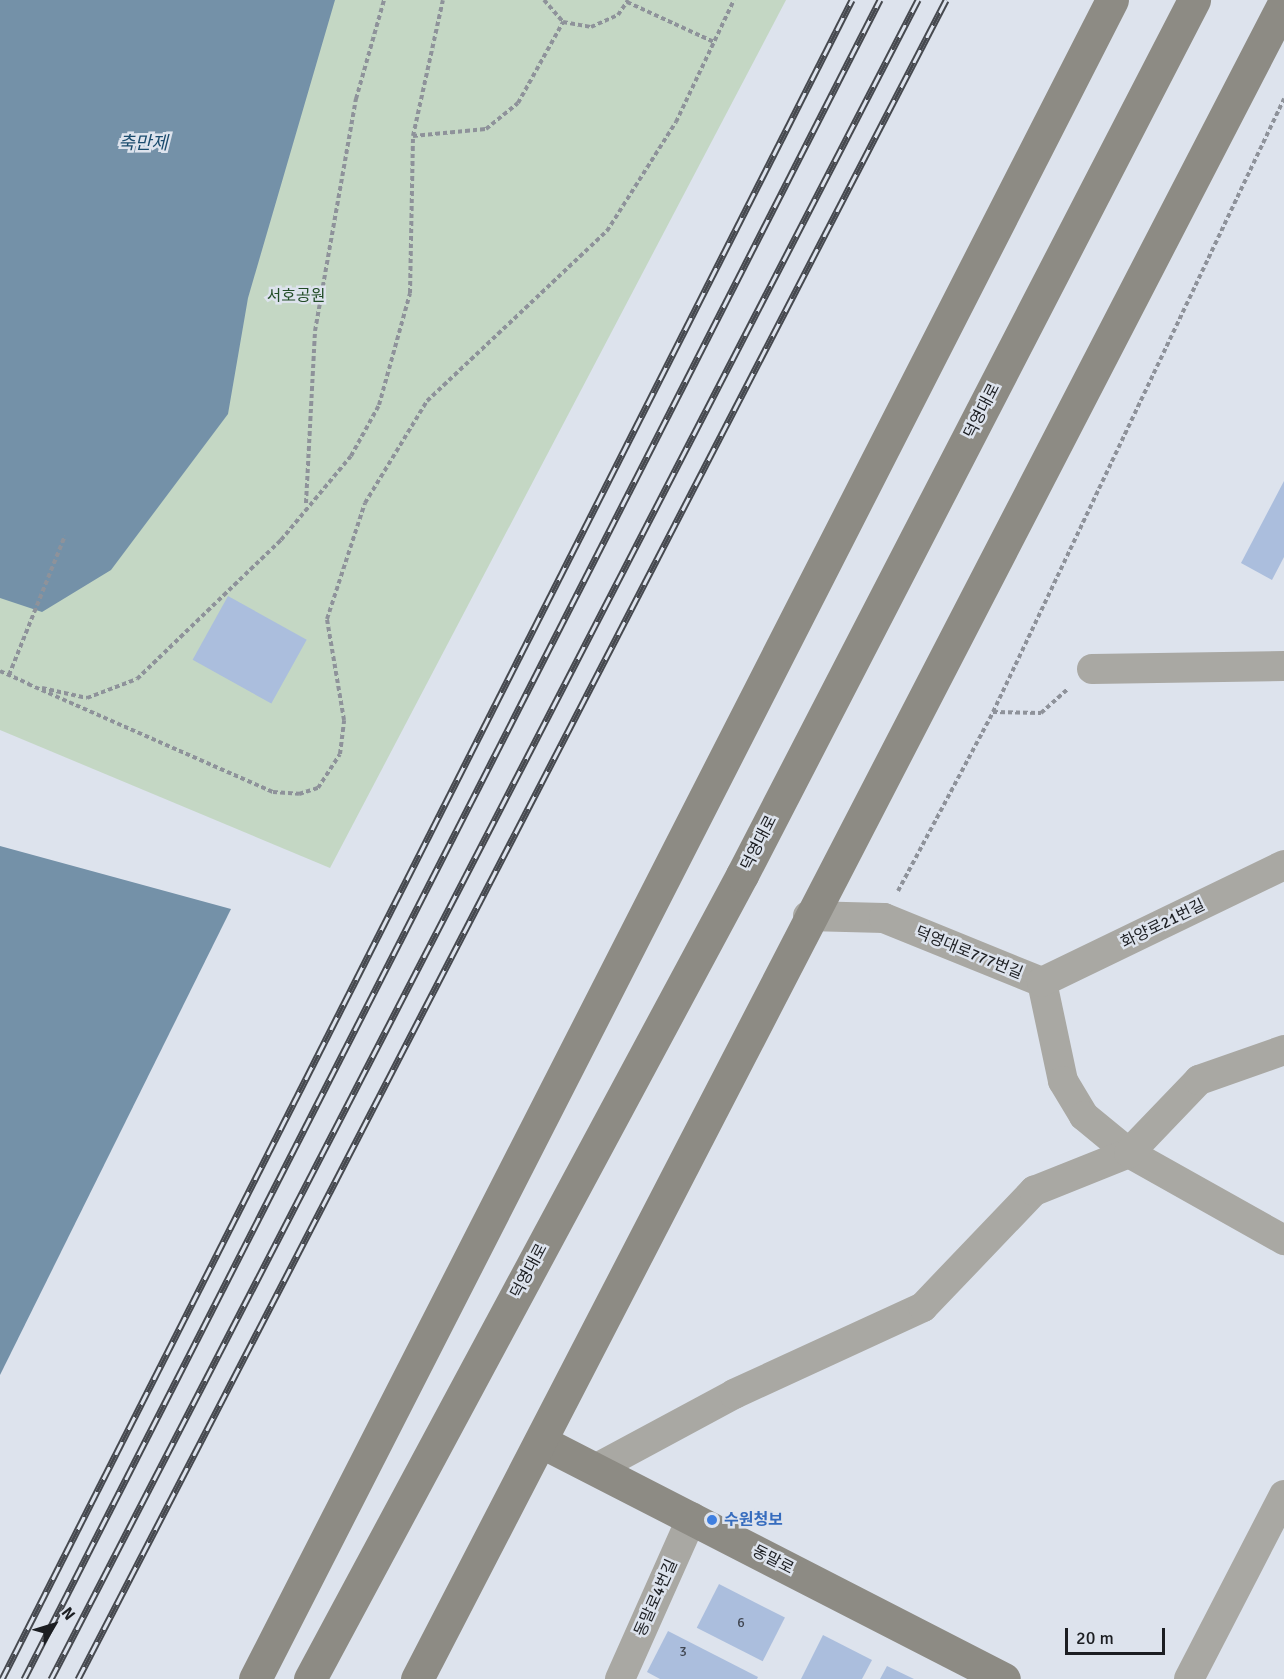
<!DOCTYPE html>
<meta charset="utf-8">
<style>
body{margin:0}
#map{position:relative;width:1284px;height:1679px;overflow:hidden;background:#dde3ed;font-family:Signika,"Noto Sans KR",sans-serif}
div>[style]{position:absolute}
.green>*{inset:0;background:#c4d7c4}
.water>*{inset:0;background:#7491a8}
.building>*{inset:0;background:#abbedd;transform-origin:0 0}
.path>*{height:4px;margin-top:-2px;transform-origin:0;background:repeating-linear-gradient(90deg,#8e929a 0 4.5px,transparent 0 7.5px)}
.street>*{height:30px;margin:-15px;padding:0 15px;transform-origin:15px;border-radius:15px;background:#a9a8a3}
.secondary>*{height:33px;margin:-16.5px;padding:0 16.5px;transform-origin:16.5px;border-radius:16.5px;background:#8d8b84}
.rail>*{height:7px;margin-top:-3.5px;transform-origin:0;background:repeating-linear-gradient(90deg,#dde3ed 0 14px,#46494f 0 28px);box-sizing:border-box;border-block:2px solid #46494f}
.dots>*{width:16px;height:16px;translate:-50% -50%;box-sizing:border-box;border:3px solid #dde3ed;border-radius:50%}
span{translate:-50% -50%;white-space:nowrap;text-align:center;line-height:1.15;-webkit-text-stroke:5px #dde3ed;paint-order:stroke}
.number-label{font-size:14px;color:#404651}
.number-label span{-webkit-text-stroke-width:0}
.park-label{font-size:16px;color:#224c27}
.street-label{font-size:16px;color:#1c1e22}
.shop-label{font-size:16px;color:#366cbe;font-weight:700}
.left{translate:0 -50%;text-align:left}
.water-label{font-size:18px;color:#1b4c6e;font-style:italic}
.north{position:absolute;left:24px;top:1595px;width:60px;height:60px;-webkit-text-stroke:4px #dde3ed;paint-order:stroke;rotate:52deg;font-size:16px;font-weight:700;line-height:24px;text-align:center;color:#1c1e22}
.north::after{content:'';display:block;margin:auto;width:21px;height:27px;background:#1c1e22;clip-path:polygon(50% 0,100% 100%,50% 72%,0 100%)}
.scale{position:absolute;left:1065px;top:1628px;width:100px;height:27px;box-sizing:border-box;border:3px solid #1c1e22;border-top:0;padding-left:8px;font-size:18px;line-height:21px;white-space:nowrap;color:#1c1e22;-webkit-text-stroke:4px #dde3ed;paint-order:stroke}
</style>
<div id="map">
<div class="green">
<i style="clip-path:polygon(0 0,786px 0,330px 868px,0 730px)"></i>
</div>
<div class="water">
<i style="clip-path:polygon(0 0,335px 0,248px 298px,228px 414px,111px 570px,42px 612px,0 598px)"></i>
<i style="clip-path:polygon(0 846px,231px 909px,0 1375px)"></i>
</div>
<div class="building">
<i style="clip-path:polygon(1284px 481px,1284px 557px,1272px 580px,1241px 563px)"></i>
<i style="left:228px;top:596px;width:90px;height:73px;rotate:29deg"></i>
<i style="left:719px;top:1584px;width:74px;height:49px;rotate:27deg"></i>
<i style="clip-path:polygon(668px 1631px,758px 1677px,757px 1679px,660px 1679px,647px 1672px)"></i>
<i style="clip-path:polygon(823px 1635px,872px 1660px,862px 1679px,801px 1679px)"></i>
<i style="clip-path:polygon(887px 1666px,914px 1679px,880px 1679px)"></i>
</div>
<div class="path">
<i style="left:544px;top:0;width:29px;rotate:49deg"></i>
<i style="left:563px;top:22px;width:28px;rotate:10deg"></i>
<i style="left:591px;top:27px;width:30px;rotate:-24deg"></i>
<i style="left:618px;top:15px;width:18px;rotate:-56deg"></i>
<i style="left:627px;top:2px;width:96px;rotate:24.7deg"></i>
<i style="left:413px;top:136px;width:73px;rotate:-5.5deg"></i>
<i style="left:486px;top:129px;width:41px;rotate:-39.1deg"></i>
<i style="left:518px;top:103px;width:93px;rotate:-60.9deg"></i>
<i style="left:306px;top:503px;width:172px;rotate:-87deg"></i>
<i style="left:315px;top:331px;width:236px;rotate:-80deg"></i>
<i style="left:356px;top:99px;width:103px;rotate:-74.2deg"></i>
<i style="left:0;top:671px;width:32px;rotate:24deg"></i>
<i style="left:9px;top:675px;width:150px;rotate:-68.1deg"></i>
<i style="left:28px;top:684px;width:268px;rotate:23.8deg"></i>
<i style="left:273px;top:792px;width:26px;rotate:4deg"></i>
<i style="left:299px;top:794px;width:20px;rotate:-18deg"></i>
<i style="left:318px;top:788px;width:40px;rotate:-57.1deg"></i>
<i style="left:340px;top:754px;width:34px;rotate:-83deg"></i>
<i style="left:344px;top:720px;width:102px;rotate:-99.6deg"></i>
<i style="left:327px;top:619px;width:122px;rotate:-71.9deg"></i>
<i style="left:365px;top:503px;width:119px;rotate:-58.7deg"></i>
<i style="left:427px;top:401px;width:248px;rotate:-43.4deg"></i>
<i style="left:607px;top:231px;width:129px;rotate:-57.7deg"></i>
<i style="left:676px;top:122px;width:135px;rotate:-64.6deg"></i>
<i style="left:42px;top:688px;width:46px;rotate:12.5deg"></i>
<i style="left:87px;top:698px;width:53px;rotate:-20.8deg"></i>
<i style="left:137px;top:679px;width:200px;rotate:-44deg"></i>
<i style="left:281px;top:540px;width:109px;rotate:-50.2deg"></i>
<i style="left:351px;top:456px;width:58px;rotate:-61.2deg"></i>
<i style="left:379px;top:405px;width:116px;rotate:-74.5deg"></i>
<i style="left:410px;top:293px;width:157px;rotate:-88.9deg"></i>
<i style="left:413px;top:136px;width:139px;rotate:-77.6deg"></i>
<i style="left:993px;top:712px;width:48px;rotate:1.2deg"></i>
<i style="left:1041px;top:713px;width:36px;rotate:-42deg"></i>
<i style="left:898px;top:891px;width:203px;rotate:-62deg"></i>
<i style="left:993px;top:712px;width:679px;rotate:-64.61deg"></i>
</div>
<div class="street">
<i style="left:1092px;top:669px;width:192px;rotate:-0.9deg"></i>
<i style="left:808px;top:916px;width:76px;rotate:1.5deg"></i>
<i style="left:884px;top:918px;width:170px;rotate:22.1deg"></i>
<i style="left:1042px;top:982px;width:101px;rotate:78deg"></i>
<i style="left:1063px;top:1081px;width:41px;rotate:59deg"></i>
<i style="left:1084px;top:1116px;width:58px;rotate:39.4deg"></i>
<i style="left:1129px;top:1153px;width:178px;rotate:29.3deg"></i>
<i style="left:1042px;top:982px;width:269px;rotate:-25.8deg"></i>
<i style="left:595px;top:1469px;width:158px;rotate:-28.3deg"></i>
<i style="left:734px;top:1394px;width:208px;rotate:-24.7deg"></i>
<i style="left:923px;top:1307px;width:161px;rotate:-46.3deg"></i>
<i style="left:1034px;top:1191px;width:102px;rotate:-21.8deg"></i>
<i style="left:1129px;top:1153px;width:101px;rotate:-46.2deg"></i>
<i style="left:1199px;top:1080px;width:90px;rotate:-19.4deg"></i>
<i style="left:620px;top:1679px;width:177px;rotate:-66deg"></i>
<i style="left:1189px;top:1679px;width:207px;rotate:-62.7deg"></i>
</div>
<div class="secondary">
<i style="left:542px;top:1442px;width:519px;rotate:27.16deg"></i>
<i style="left:255px;top:1679px;width:1885px;rotate:-62.96deg"></i>
<i style="left:310px;top:1679px;width:913px;rotate:-61.75deg"></i>
<i style="left:742px;top:875px;width:985px;rotate:-62.68deg"></i>
<i style="left:417px;top:1679px;width:1887px;rotate:-62.65deg"></i>
</div>
<div class="rail">
<i style="left:2px;top:1679px;width:1882px;rotate:-63.15deg"></i>
<i style="left:24px;top:1679px;width:1885px;rotate:-62.99deg"></i>
<i style="left:51px;top:1679px;width:1890px;rotate:-62.69deg"></i>
<i style="left:78px;top:1679px;width:1890px;rotate:-62.66deg"></i>
</div>
<div class="dots">
<i style="left:712px;top:1520px;background:#3f7fe0"></i>
</div>
<div class="number-label">
<span style="left:741px;top:1623px">6</span>
<span style="left:683px;top:1652px">3</span>
</div>
<div class="park-label">
<span style="left:296px;top:296px">서호공원</span>
</div>
<div class="street-label">
<span style="left:982px;top:411px;rotate:-63deg">덕영대로</span>
<span style="left:759px;top:843px;rotate:-63deg">덕영대로</span>
<span style="left:1163px;top:924px;rotate:-26deg">화양로21번길</span>
<span style="left:969px;top:953px;rotate:22deg">덕영대로777번길</span>
<span style="left:529px;top:1271px;rotate:-62deg">덕영대로</span>
<span style="left:773px;top:1560px;rotate:27deg">동말로</span>
<span style="left:656px;top:1598px;rotate:-66deg">동말로4번길</span>
</div>
<div class="shop-label">
<span class="left" style="left:724px;top:1520px">수원청보</span>
</div>
<div class="water-label">
<span style="left:143px;top:143px">축만제</span>
</div>
<div class="north">N</div>
<div class="scale">20 m</div>
</div>
